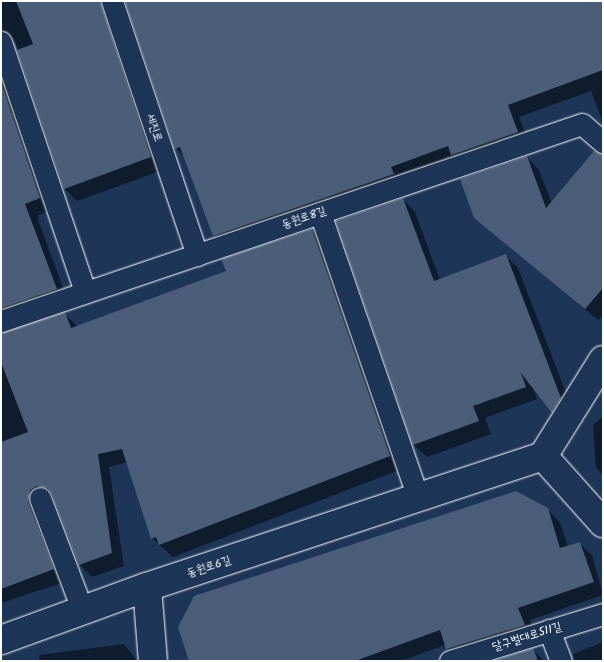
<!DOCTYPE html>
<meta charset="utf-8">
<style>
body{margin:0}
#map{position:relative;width:604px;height:662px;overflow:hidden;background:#1d3557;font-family:Kalam,"Poor Story",sans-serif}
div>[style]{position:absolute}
.shadow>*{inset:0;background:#0007}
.building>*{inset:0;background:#4a5d79}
.roads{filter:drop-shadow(0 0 1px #fff) drop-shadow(0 0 1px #fff)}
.service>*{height:21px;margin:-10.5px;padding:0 10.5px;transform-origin:10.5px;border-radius:10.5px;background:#1d3557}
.minor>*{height:28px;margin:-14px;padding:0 14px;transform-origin:14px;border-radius:14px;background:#1d3557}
span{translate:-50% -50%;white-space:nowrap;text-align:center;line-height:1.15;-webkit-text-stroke:4px #1d3557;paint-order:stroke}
.street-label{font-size:12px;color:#fff}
.frame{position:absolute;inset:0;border:2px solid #fff;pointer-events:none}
</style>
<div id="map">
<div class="shadow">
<i style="clip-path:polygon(1px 1px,120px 1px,163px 170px,77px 201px,65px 189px,15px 42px,3px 46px,1px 58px)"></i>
<i style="clip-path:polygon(121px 1px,603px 1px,603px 123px,591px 91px,519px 117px,530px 145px,226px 248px,214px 235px,185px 157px,176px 148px,125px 2px)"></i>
<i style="clip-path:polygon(1px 60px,52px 210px,38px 215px,38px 220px,68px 301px,1px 330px)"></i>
<i style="clip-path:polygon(603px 154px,603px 315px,598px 320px,476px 218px,527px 157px,539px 170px,552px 204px)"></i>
<i style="clip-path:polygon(403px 199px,415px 212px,440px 280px,506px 256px,518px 268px,573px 411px,565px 424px,533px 388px,537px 399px,485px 418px,491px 434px,427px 457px,414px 445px,337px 221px)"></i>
<i style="clip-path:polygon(312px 230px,324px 243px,402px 469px,173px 557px,152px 538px,128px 462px,109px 467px,124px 566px,92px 577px,80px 565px,54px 499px,49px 498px,65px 582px,1px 603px,1px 333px,65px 314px,78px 327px,228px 272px)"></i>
<i style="clip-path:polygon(603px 416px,603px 476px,596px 467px,593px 425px)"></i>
<i style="clip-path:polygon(547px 509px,560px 522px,568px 547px,579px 543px,592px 555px,603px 595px,530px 620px,536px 637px,460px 661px,445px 645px,401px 661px,190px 661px)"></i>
<i style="clip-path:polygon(603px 642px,603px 661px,574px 661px,573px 654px)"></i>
<i style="clip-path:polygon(124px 644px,137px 661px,40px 661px,39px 655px)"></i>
<i style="clip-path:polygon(533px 650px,544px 661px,498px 661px)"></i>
</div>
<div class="building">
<i style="clip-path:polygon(16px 1px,100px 1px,151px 157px,64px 189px,17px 50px,33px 44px)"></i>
<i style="clip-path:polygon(125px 1px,603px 1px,603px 70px,508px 105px,518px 132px,451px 155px,448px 146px,391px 167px,394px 174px,213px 236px,180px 147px,175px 149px)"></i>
<i style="clip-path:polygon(1px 82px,40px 198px,25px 204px,57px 289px,1px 308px)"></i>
<i style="clip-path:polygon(594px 151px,603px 154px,603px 288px,585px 309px,474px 218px,460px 179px,527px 156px,546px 208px)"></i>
<i style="clip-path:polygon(403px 198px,434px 281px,506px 254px,561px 398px,552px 413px,521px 373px,526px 387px,473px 406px,479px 421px,413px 445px,336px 221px)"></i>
<i style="clip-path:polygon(312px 229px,390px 456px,159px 545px,156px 537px,151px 539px,122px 449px,98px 454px,112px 553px,79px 565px,52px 494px,48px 488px,36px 486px,30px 490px,28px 502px,54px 569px,1px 589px,1px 442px,28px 432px,1px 362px,1px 333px,65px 312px,71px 328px,226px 271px,221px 259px)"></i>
<i style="clip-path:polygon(516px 491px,548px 508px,560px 548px,580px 542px,594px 582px,518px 608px,525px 625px,446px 649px,440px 630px,355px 661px,189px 661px,178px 627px,194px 596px)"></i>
<i style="clip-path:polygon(533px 648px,538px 661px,493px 661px)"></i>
</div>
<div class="roads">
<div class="service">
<i style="left:112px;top:1px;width:268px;rotate:71.5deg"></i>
<i style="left:1px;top:42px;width:264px;rotate:71.4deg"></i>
<i style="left:320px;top:213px;width:301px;rotate:71deg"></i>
<i style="left:1px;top:321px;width:613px;rotate:-18.73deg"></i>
<i style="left:582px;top:124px;width:28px;rotate:41deg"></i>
<i style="left:40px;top:498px;width:122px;rotate:69.3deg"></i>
<i style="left:549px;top:630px;width:33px;rotate:69deg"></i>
<i style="left:450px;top:661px;width:160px;rotate:-17.1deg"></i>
</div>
<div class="minor">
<i style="left:543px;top:456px;width:90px;rotate:48.2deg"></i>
<i style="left:147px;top:587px;width:74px;rotate:85.4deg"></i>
<i style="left:1px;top:640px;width:155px;rotate:-20deg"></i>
<i style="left:147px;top:587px;width:417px;rotate:-18.3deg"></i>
<i style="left:543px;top:456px;width:113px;rotate:-58deg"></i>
</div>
</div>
<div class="street-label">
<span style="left:154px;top:128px;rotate:72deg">세진로</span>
<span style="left:304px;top:218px;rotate:-19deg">동원로8길</span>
<span style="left:209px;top:567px;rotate:-18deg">동원로6길</span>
<span style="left:527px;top:637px;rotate:-17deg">달구벌대로511길</span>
</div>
<div class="frame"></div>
</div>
